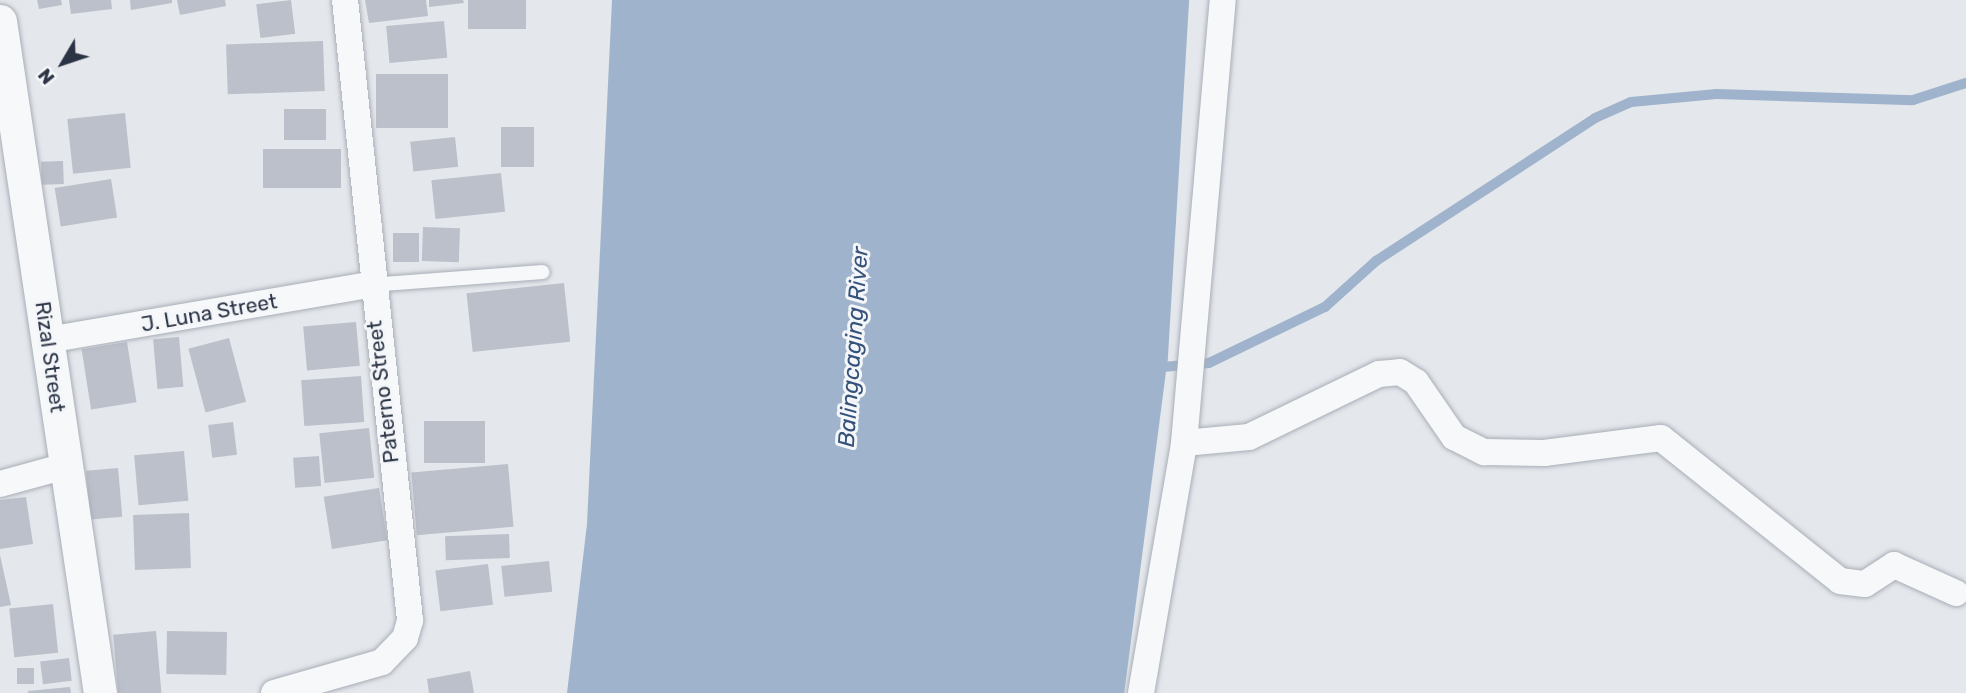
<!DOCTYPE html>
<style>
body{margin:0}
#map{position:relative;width:1966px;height:693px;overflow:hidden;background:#e4e7ec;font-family:Rubik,sans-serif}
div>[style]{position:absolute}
.water>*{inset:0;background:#9fb4cc}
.stream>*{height:10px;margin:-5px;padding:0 5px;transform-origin:5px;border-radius:5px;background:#9fb4cc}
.river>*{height:56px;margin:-28px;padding:0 28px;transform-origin:28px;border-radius:28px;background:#9fb4cc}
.building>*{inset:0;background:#bbc0ca;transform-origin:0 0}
.roads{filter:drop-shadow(0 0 2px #a9aeb7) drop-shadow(0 0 2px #a9aeb7)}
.service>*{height:14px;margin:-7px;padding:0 7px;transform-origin:7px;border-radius:7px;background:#f7f8fa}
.minor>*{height:26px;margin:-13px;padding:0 13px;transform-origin:13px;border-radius:13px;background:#f7f8fa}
.tertiary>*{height:33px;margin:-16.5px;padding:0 16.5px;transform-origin:16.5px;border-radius:16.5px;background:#f7f8fa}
span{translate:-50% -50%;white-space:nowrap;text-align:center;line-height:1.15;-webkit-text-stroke:6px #f4f6f9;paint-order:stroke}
.street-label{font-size:21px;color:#2b3445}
.water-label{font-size:23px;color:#34527a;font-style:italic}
.north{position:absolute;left:28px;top:28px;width:70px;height:70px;-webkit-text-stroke:5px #f4f6f9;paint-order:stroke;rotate:231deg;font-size:19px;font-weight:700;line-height:28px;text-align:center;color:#2b3445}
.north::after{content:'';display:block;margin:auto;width:24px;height:32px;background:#2b3445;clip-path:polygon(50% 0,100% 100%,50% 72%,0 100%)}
</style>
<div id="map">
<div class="water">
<i style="clip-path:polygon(612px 0,1161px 0,1140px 355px,1096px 693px,567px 693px,587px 524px)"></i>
</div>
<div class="stream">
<i style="left:1128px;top:370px;width:81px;rotate:-4.9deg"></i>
<i style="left:1209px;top:363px;width:129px;rotate:-25.8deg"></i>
<i style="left:1325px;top:307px;width:69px;rotate:-42deg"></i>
<i style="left:1376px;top:261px;width:262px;rotate:-33.1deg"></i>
<i style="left:1595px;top:118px;width:39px;rotate:-24deg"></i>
<i style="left:1631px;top:102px;width:86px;rotate:-5.3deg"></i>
<i style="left:1717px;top:94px;width:196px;rotate:1.8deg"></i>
<i style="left:1913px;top:100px;width:56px;rotate:-17.8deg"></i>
</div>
<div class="river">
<i style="left:1096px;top:693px;width:341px;rotate:-82.6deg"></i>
<i style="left:1140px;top:355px;width:356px;rotate:-86.6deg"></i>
</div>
<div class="building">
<i style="clip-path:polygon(37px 0,61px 0,62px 5px,39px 9px)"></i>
<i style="clip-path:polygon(69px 0,111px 0,112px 9px,71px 14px)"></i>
<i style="clip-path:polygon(130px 0,172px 0,172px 3px,131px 10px)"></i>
<i style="clip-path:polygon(177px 0,225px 0,226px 6px,180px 15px)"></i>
<i style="left:291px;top:0;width:34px;height:35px;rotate:83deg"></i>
<i style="clip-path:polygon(365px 0,426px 0,428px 16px,369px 23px)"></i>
<i style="clip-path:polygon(429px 0,463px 0,464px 3px,429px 7px)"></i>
<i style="left:468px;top:0;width:58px;height:29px"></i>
<i style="left:444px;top:21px;width:37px;height:58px;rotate:85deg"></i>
<i style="left:323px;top:41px;width:50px;height:97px;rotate:88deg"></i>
<i style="left:376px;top:74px;width:72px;height:54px"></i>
<i style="left:284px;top:109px;width:42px;height:31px"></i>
<i style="left:125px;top:113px;width:55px;height:58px;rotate:84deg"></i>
<i style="left:501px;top:127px;width:33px;height:40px"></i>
<i style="left:455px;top:137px;width:30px;height:45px;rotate:84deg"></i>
<i style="left:263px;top:149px;width:78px;height:39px"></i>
<i style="left:63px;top:161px;width:23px;height:22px;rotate:88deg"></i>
<i style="left:501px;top:173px;width:39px;height:70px;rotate:84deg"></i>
<i style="left:111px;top:179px;width:39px;height:57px;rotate:81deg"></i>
<i style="left:423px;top:227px;width:37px;height:34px;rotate:2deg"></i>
<i style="left:393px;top:233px;width:26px;height:29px"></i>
<i style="left:564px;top:283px;width:59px;height:98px;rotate:84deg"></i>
<i style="left:356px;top:322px;width:44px;height:53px;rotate:85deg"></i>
<i style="left:179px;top:337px;width:50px;height:26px;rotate:85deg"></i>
<i style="left:229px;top:338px;width:66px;height:42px;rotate:75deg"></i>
<i style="left:127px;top:342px;width:61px;height:46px;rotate:81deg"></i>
<i style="left:361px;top:376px;width:46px;height:60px;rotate:86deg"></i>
<i style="left:424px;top:421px;width:61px;height:42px"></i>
<i style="left:233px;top:422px;width:33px;height:25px;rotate:83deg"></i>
<i style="left:369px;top:428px;width:50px;height:50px;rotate:84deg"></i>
<i style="left:184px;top:451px;width:50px;height:50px;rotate:85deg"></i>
<i style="left:319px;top:456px;width:30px;height:26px;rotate:86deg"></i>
<i style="left:508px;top:464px;width:63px;height:97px;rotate:85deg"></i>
<i style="left:118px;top:468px;width:49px;height:32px;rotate:85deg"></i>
<i style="left:379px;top:488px;width:53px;height:56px;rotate:81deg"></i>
<i style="clip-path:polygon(26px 497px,33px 544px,0 549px,0 500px)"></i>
<i style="left:189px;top:513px;width:55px;height:56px;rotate:88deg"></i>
<i style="left:509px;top:534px;width:24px;height:64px;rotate:88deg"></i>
<i style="clip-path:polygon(0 555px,11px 605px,0 607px)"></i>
<i style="left:549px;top:561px;width:31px;height:48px;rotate:84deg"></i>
<i style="left:488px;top:564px;width:41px;height:53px;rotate:83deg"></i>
<i style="left:53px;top:604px;width:49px;height:44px;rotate:84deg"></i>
<i style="left:156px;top:631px;width:62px;height:43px;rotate:85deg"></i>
<i style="left:167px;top:631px;width:60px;height:43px;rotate:1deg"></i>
<i style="left:69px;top:658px;width:23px;height:29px;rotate:83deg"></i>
<i style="left:17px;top:668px;width:17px;height:16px"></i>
<i style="clip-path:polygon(470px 671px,474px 693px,429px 693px,427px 679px)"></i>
<i style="clip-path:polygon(70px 687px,71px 693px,28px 693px,28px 691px)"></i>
</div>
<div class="roads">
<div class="service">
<i style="left:370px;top:285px;width:173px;rotate:-4.3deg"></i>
</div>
<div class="minor">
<i style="left:47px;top:340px;width:328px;rotate:-9.7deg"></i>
<i style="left:1184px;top:443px;width:65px;rotate:-5.3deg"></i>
<i style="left:1249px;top:437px;width:144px;rotate:-25.9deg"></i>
<i style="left:1379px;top:374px;width:21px;rotate:-5deg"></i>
<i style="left:1400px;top:372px;width:19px;rotate:32deg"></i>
<i style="left:1416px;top:382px;width:67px;rotate:55.4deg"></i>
<i style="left:1454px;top:437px;width:34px;rotate:27deg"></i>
<i style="left:1484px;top:452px;width:60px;rotate:1deg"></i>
<i style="left:1544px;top:453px;width:118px;rotate:-7.3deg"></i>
<i style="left:1661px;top:438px;width:229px;rotate:38.6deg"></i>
<i style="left:1840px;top:581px;width:25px;rotate:7deg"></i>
<i style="left:1865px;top:584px;width:35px;rotate:-33deg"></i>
<i style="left:1894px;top:565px;width:68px;rotate:24.3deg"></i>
<i style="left:0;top:484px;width:68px;rotate:-15.3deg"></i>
<i style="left:274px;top:693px;width:112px;rotate:-16deg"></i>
<i style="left:382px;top:662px;width:33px;rotate:-46deg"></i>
<i style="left:405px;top:638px;width:19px;rotate:-74deg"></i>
<i style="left:410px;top:620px;width:623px;rotate:-95.98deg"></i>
<i style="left:1141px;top:693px;width:254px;rotate:-80.2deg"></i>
<i style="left:1184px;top:443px;width:445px;rotate:-85deg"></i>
</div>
<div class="tertiary">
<i style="left:0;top:21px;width:679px;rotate:81.54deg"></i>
</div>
</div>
<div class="street-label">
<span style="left:209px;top:313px;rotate:-10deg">J. Luna Street</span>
<span style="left:50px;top:357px;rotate:82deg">Rizal Street</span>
<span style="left:383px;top:392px;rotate:-97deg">Paterno Street</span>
</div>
<div class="water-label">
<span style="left:853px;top:347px;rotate:-86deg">Balingcaging River</span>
</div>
<div class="north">N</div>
</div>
